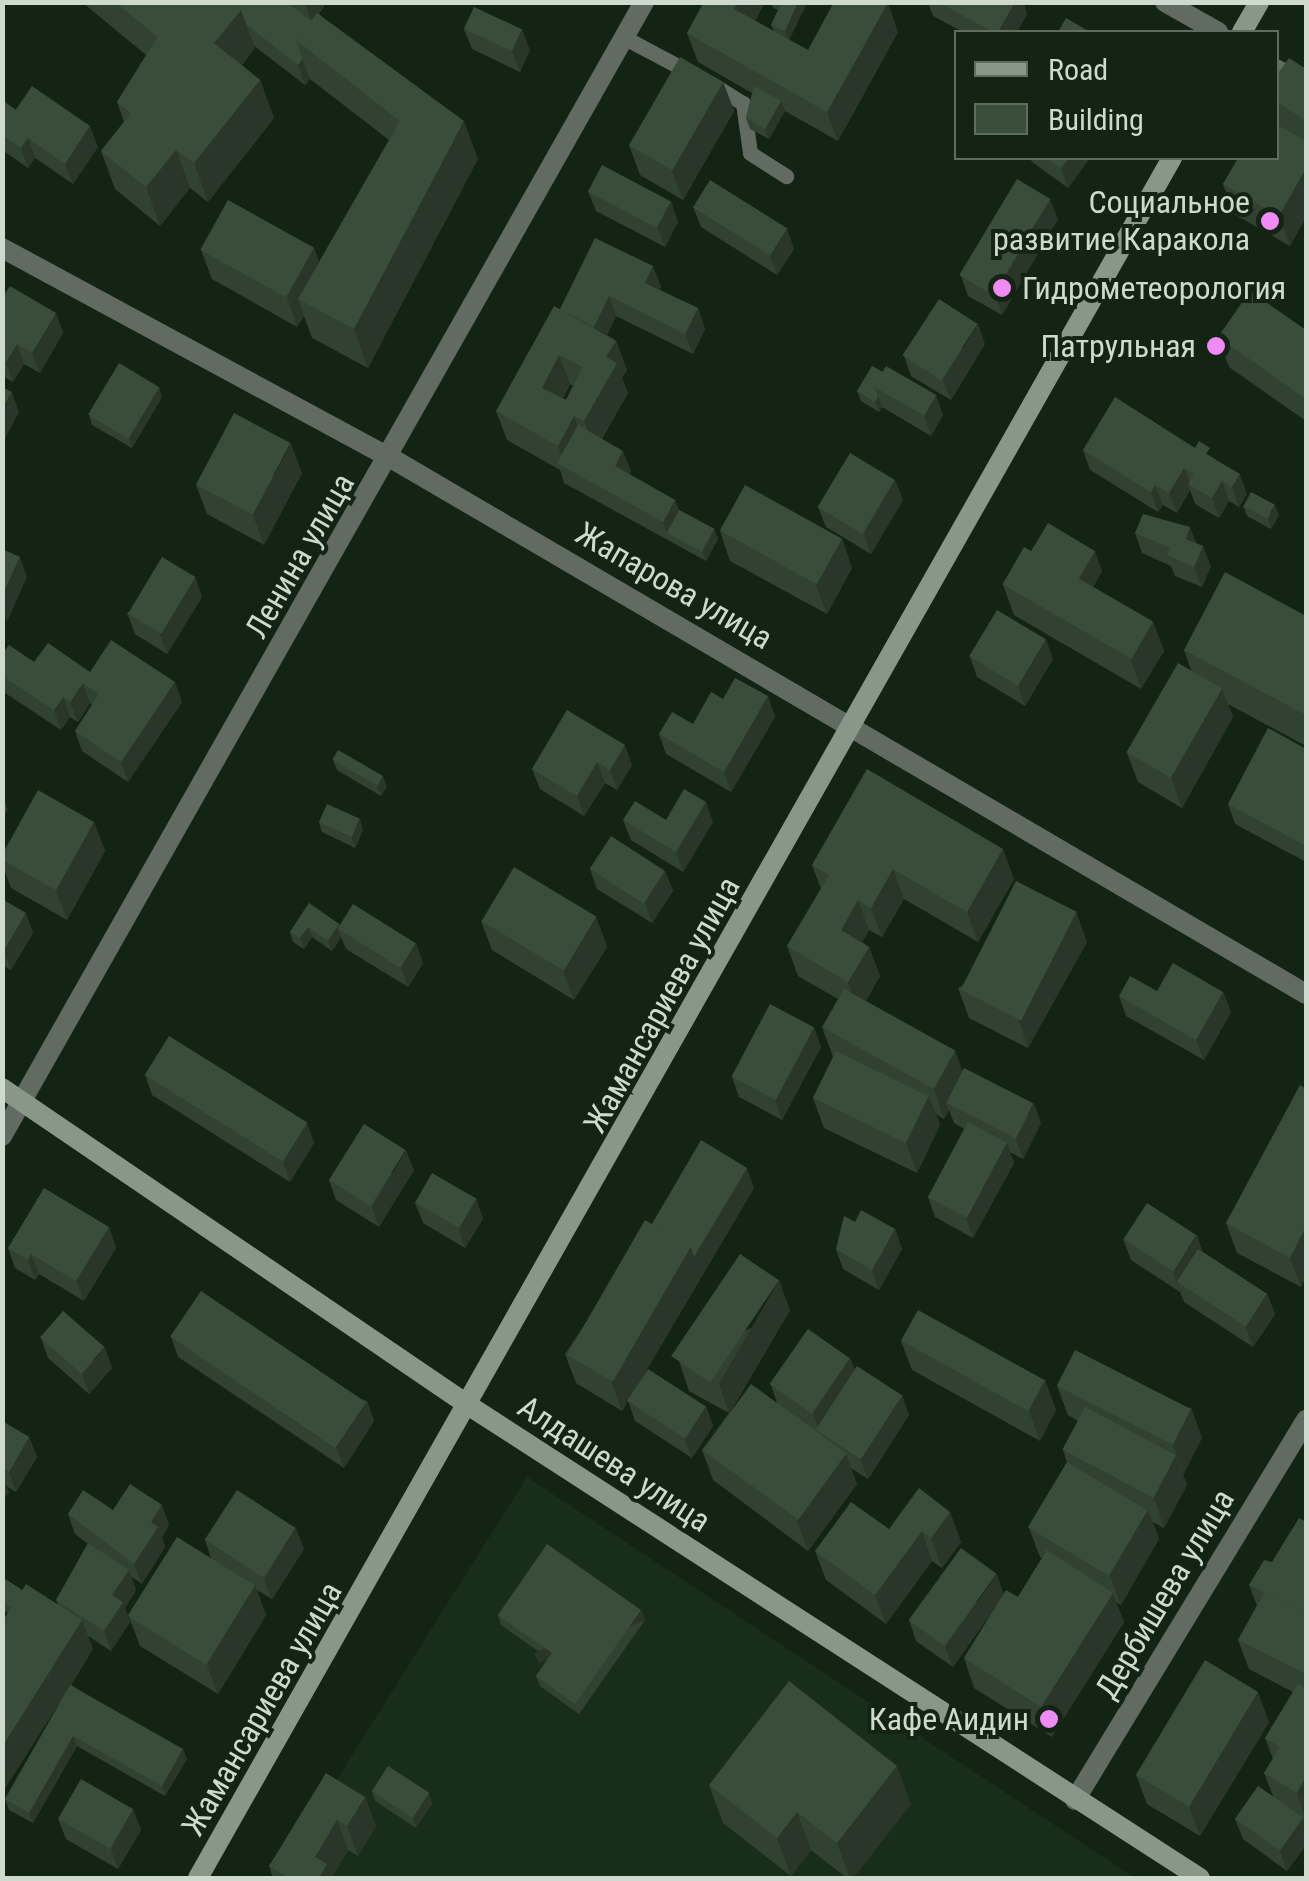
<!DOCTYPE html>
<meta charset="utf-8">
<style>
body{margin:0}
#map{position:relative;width:1309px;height:1881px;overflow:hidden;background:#132414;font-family:"Roboto Condensed",sans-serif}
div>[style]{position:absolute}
.built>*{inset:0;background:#192e1a}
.lane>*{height:15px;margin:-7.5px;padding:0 7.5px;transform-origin:7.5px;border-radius:7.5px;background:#626b62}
.street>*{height:20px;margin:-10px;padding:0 10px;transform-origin:10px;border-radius:10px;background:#626b62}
.secondary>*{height:20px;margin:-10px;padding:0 10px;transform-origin:10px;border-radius:10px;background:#899789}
.wall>*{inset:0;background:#324232}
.shaded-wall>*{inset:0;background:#293629;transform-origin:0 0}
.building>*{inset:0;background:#3a4d3a;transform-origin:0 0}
.dots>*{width:28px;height:28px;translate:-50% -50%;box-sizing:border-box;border:5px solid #132414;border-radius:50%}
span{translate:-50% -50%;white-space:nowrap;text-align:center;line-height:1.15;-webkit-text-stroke:8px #132414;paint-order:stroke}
.poi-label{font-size:32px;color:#cfdacf}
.right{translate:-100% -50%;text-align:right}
.left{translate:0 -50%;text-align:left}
.street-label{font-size:32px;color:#cfdacf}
.frame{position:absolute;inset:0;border:5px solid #cfdacf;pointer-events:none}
.legend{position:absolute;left:954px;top:30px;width:325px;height:130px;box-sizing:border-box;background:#132414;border:2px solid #5e6d5f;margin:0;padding:12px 18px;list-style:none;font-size:30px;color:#cfdacf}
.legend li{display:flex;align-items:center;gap:20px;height:50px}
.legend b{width:50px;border:2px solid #5e6d5f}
</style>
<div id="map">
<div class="built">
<i style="clip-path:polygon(527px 1477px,1135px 1878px,275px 1878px)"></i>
</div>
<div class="lane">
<i style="left:625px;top:38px;width:75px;rotate:27.9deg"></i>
<i style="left:1276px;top:66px;width:34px;rotate:28deg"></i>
<i style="left:712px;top:84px;width:36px;rotate:32deg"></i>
<i style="left:743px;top:103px;width:50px;rotate:82deg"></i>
<i style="left:750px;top:153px;width:43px;rotate:32.6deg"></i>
</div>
<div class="street">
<i style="left:1165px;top:2px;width:61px;rotate:29.5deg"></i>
<i style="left:2px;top:248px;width:442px;rotate:28.4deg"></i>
<i style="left:391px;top:458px;width:1060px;rotate:30.36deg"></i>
<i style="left:2px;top:1136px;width:1303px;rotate:-60.48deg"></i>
<i style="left:1075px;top:1800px;width:445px;rotate:-58.7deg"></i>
</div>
<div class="secondary">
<i style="left:1242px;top:32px;width:34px;rotate:-60deg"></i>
<i style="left:2px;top:1088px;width:567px;rotate:34.22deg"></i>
<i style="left:471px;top:1407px;width:868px;rotate:32.87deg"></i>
<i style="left:198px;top:1878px;width:1977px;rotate:-60.48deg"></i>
</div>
<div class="wall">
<i style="clip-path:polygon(82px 2px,327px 2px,319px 14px,478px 159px,368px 368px,312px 338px,304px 316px,297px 327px,212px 279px,201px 250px,314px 248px,319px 262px,389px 140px,310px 79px,305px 85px,253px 45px,255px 48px,242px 65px,260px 80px,274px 118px,208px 202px,190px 188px,160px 226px,115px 189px,101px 151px,124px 122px,117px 102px,146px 55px)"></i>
<i style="clip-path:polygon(704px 2px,765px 2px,755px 21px,774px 31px,771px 25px,778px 10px,773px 8px,771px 2px,805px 2px,806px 5px,789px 40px,808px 50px,898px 32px,838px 141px,785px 111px,769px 139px,750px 129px,746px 118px,752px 93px,698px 62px,687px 33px)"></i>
<i style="clip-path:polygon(928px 2px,1023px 2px,1027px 14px,1017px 32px,963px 32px,933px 16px)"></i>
<i style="clip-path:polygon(464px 29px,530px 50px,520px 72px,472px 49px)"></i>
<i style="clip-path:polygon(1306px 69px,1306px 217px,1290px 246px,1234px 214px,1223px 184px,1276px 124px,1276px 76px)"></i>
<i style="clip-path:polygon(723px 82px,734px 111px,683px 200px,640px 175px,629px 145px)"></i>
<i style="clip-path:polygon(2px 100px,16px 110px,98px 147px,73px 184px,35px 158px,28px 168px,2px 150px)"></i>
<i style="clip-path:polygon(1030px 158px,1090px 158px,1068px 188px,1032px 162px)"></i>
<i style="clip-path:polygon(588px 191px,678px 222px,665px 247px,596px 211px)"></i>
<i style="clip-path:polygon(693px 207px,794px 249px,777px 275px,701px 227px)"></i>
<i style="clip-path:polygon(1058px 219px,1002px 315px,968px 296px,961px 276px)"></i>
<i style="clip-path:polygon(evenodd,653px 266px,661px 287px,659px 290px,698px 308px,705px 329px,693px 354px,616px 316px,607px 335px,616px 341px,627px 370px,622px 378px,628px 393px,602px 439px,631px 471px,629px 474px,675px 500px,679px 510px,714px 529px,718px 539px,706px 561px,564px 483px,560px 470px,507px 440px,496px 411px,560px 309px,653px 266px,570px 384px,573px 386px,566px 400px,563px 398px,570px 384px)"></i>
<i style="clip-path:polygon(2px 298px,56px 313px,63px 333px,40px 373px,24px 364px,13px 382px,2px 376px)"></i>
<i style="clip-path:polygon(1306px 330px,1306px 421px,1229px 367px,1218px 337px)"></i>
<i style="clip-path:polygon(985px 344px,951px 400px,911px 376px,904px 356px)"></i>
<i style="clip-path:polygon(872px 366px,943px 415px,931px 436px,882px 407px,879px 412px,861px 401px,857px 391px)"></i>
<i style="clip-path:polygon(162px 397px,132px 448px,92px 425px,89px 415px)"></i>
<i style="clip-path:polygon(1195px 448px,1214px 458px,1247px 494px,1239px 507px,1229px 501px,1219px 518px,1195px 504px,1190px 490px,1177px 513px,1163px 505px,1158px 512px,1090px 470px,1083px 450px)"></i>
<i style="clip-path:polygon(302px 473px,264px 545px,207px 514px,196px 485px)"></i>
<i style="clip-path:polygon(895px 480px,903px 500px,871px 554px,826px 527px,818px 507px)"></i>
<i style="clip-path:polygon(1243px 506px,1279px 515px,1271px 529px,1247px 516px)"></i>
<i style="clip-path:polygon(720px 531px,852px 568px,827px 614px,730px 561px)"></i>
<i style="clip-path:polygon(1135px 533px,1196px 543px,1211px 566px,1202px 587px,1175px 576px,1171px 566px,1142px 553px)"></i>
<i style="clip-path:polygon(1031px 551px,1102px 571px,1093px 587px,1153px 622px,1164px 651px,1141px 689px,1014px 615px,1003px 585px)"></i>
<i style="clip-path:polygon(195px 577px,202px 597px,167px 654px,135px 634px,127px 613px)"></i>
<i style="clip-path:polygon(1306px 616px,1306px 746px,1228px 704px,1233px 717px,1182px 808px,1138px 782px,1127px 753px,1191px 670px,1184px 650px)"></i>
<i style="clip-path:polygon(2px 654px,34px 662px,90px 672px,182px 702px,128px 782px,82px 751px,75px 731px,92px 705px,90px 703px,78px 722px,70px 717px,61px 730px,2px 691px)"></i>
<i style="clip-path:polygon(970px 657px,1053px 659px,1025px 706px,977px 677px)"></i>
<i style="clip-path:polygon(768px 696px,775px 717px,731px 792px,666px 754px,659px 734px,693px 724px,723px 699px)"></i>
<i style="clip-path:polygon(567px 710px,632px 765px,617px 790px,605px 783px,584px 816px,540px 789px,532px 769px)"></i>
<i style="clip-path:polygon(1306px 749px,1306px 862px,1235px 824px,1228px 804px)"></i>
<i style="clip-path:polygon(333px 760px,387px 786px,381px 796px,337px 770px)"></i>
<i style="clip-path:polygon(867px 769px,1014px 879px,978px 942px,904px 899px,882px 937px,869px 930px,862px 942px,869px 947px,880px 976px,866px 1001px,955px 1051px,962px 1072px,1041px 1123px,1023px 1159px,1010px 1152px,1014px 1163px,973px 1238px,935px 1217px,928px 1197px,964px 1129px,954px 1123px,949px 1110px,944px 1119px,936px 1114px,940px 1125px,917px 1173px,824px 1128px,813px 1098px,833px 1057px,822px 1027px,838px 999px,798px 976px,787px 946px,821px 889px,812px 865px)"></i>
<i style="clip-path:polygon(623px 820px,666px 820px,713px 822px,683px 872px,631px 840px)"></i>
<i style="clip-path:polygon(94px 822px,105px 851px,67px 920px,11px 888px,2px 864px,2px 855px)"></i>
<i style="clip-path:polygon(319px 822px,363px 830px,355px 848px,322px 832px)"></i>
<i style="clip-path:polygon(590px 869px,665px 871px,673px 891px,652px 923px,597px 889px)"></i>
<i style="clip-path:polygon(2px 899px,33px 933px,11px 970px,2px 965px)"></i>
<i style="clip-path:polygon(309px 903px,339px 924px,340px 926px,423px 963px,408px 987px,346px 949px,341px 937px,332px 951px,312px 937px,304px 949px,293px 942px,290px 932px)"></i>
<i style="clip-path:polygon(1076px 912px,1087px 942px,1028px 1048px,969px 1018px,958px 988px)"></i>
<i style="clip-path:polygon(596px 917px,607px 947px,574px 1000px,492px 950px,481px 921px)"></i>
<i style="clip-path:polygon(1223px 992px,1231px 1012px,1204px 1060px,1126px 1016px,1119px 996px)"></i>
<i style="clip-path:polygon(821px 1047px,782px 1120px,739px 1097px,732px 1077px)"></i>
<i style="clip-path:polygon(145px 1075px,307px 1123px,314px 1143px,290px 1182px,152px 1095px)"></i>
<i style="clip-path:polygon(1306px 1089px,1306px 1276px,1301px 1287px,1237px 1253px,1226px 1223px)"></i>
<i style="clip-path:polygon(414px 1170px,379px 1227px,336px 1200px,329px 1180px)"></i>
<i style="clip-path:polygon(754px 1188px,633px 1393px,706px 1406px,713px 1426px,692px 1458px,635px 1421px,628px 1401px,622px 1411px,576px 1383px,565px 1354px,652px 1224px)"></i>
<i style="clip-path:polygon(476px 1198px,483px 1219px,465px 1248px,423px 1223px,415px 1203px)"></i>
<i style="clip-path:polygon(855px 1222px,895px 1229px,902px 1249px,879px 1290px,843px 1269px,836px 1249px)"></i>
<i style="clip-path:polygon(109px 1227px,116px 1248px,84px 1301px,39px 1274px,35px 1280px,15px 1268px,8px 1248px)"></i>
<i style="clip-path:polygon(1123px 1239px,1203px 1252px,1267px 1294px,1275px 1314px,1253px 1347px,1184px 1302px,1180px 1292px,1131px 1260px)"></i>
<i style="clip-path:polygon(790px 1310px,731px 1411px,777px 1403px,771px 1385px,850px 1358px,855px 1370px,902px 1395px,909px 1415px,868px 1479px,851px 1468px,857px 1484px,808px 1551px,713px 1480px,702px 1450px,729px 1413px,689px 1391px,679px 1361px)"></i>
<i style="clip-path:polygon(171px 1337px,367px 1401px,374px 1421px,344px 1468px,178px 1357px)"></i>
<i style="clip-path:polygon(41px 1338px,112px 1368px,89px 1394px,48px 1358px)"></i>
<i style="clip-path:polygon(901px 1341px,1045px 1380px,1056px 1410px,1040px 1441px,912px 1370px)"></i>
<i style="clip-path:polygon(1057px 1386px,1191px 1408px,1202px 1438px,1183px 1474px,1187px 1485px,1164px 1528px,1153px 1522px,1159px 1539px,1121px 1605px,1116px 1602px,1124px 1622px,1052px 1737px,974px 1688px,964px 1658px,996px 1606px,953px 1667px,916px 1641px,909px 1620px,1004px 1594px,1018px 1597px,1042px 1558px,1040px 1557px,1029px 1528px,1067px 1462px,1063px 1450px,1078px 1421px,1068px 1415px)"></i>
<i style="clip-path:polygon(2px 1421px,29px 1437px,37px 1457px,16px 1492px,6px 1486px,9px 1492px,2px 1502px)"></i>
<i style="clip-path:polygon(113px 1510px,169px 1525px,162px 1537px,165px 1547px,142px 1584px,131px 1576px,136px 1590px,125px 1608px,130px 1622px,111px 1651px,88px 1636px,93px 1649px,71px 1685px,187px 1759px,165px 1796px,77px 1746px,33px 1823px,9px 1810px,5px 1799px,65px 1694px,2px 1793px,8px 1613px,2px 1610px,2px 1577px,22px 1590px,58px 1604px,56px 1600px,88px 1544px,75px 1534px,68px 1514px)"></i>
<i style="clip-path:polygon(950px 1512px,961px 1542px,942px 1568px,932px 1561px,886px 1624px,826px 1580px,815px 1551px)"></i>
<i style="clip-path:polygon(1306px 1522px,1306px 1822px,1304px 1820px,1306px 1826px,1306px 1848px,1306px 1845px,1287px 1871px,1243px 1839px,1235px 1819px,1273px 1796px,1264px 1773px,1273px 1759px,1265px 1738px,1293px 1692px,1249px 1669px,1238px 1640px,1257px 1606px,1249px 1585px,1272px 1562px)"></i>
<i style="clip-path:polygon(205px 1540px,304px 1549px,272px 1599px,257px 1590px,266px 1615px,218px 1694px,140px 1646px,129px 1617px,211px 1558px)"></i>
<i style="clip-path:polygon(641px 1610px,645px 1620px,579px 1714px,540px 1686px,536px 1676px,548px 1658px,501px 1625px,498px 1615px)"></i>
<i style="clip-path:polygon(1269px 1722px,1200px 1836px,1147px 1804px,1136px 1775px)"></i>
<i style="clip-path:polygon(709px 1785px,911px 1804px,853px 1878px,847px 1878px,811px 1850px,791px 1876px,723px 1823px)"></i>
<i style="clip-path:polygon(372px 1791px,429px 1793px,432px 1804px,416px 1828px,375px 1801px)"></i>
<i style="clip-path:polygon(365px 1797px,376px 1826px,358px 1856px,348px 1850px,332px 1877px,332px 1878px,273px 1878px,269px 1866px)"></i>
<i style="clip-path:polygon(133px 1809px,141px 1830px,118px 1869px,66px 1839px,58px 1819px)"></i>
</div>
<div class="shaded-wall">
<i style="clip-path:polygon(305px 2px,327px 2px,312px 23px)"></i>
<i style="clip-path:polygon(738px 2px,765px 2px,745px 39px,734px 9px)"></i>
<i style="clip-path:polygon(798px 2px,805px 2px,806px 5px,788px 41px,785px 31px)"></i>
<i style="clip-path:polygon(1015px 2px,1023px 2px,1027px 14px,1017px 32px,998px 32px)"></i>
<i style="clip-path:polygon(888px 3px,898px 32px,838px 141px,827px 112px)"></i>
<i style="clip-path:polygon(241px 10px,255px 48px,228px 82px,214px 43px)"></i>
<i style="clip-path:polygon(522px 29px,530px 50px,520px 72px,512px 51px)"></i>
<i style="clip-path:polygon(302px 59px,310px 79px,305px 85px,298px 65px)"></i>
<i style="clip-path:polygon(260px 80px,274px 118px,208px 202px,194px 163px)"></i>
<i style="clip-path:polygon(723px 82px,734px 111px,683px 200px,672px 171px)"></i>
<i style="clip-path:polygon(781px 101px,785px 111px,769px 139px,765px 129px)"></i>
<i style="clip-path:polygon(464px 121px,478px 159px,368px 368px,354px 329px)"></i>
<i style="clip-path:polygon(90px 126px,98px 147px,73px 184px,65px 164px)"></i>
<i style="clip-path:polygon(28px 138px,35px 158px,28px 168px,21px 148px)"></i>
<i style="clip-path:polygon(176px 150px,190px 188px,160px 226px,146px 187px)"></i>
<i style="clip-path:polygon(1069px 158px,1090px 158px,1068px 188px,1061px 168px)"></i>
<i style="clip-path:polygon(1306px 168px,1306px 217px,1290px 246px,1279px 216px)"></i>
<i style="clip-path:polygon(1050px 199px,1058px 219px,1002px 315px,995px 295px)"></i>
<i style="clip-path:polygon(671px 201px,678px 222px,665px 247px,657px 227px)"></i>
<i style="clip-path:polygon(787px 228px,794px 249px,777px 275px,770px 255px)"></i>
<i style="clip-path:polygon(314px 248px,325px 278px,298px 299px,304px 316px,297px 327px,287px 297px)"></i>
<i style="clip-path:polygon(653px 266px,661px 287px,653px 303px,645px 283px)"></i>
<i style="clip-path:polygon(609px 296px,616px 316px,601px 347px,594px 327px)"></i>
<i style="clip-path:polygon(698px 308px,705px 329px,693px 354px,685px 334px)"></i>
<i style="clip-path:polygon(56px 313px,63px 333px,40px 373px,32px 353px)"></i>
<i style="clip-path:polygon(978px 324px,985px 344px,951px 400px,943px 380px)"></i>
<i style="clip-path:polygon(616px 341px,627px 370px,622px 378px,628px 393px,595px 451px,584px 421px,606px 357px)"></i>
<i style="clip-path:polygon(17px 344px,24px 364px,13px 382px,6px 362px)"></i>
<i style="clip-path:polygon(559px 355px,570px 384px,553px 417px,542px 388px)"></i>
<i style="clip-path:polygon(159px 387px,162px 397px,132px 448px,129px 438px)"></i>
<i style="clip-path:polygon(12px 392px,19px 412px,2px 444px,2px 409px)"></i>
<i style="clip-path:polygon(936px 395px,943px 415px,931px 436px,924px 416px)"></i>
<i style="clip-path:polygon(878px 397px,882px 407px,879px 412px,875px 402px)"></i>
<i style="clip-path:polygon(574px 416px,585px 446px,566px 468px,558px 446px)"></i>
<i style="clip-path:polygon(291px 443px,302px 473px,264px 545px,253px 515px)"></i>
<i style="clip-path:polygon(623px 451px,631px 471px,622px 486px,615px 466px)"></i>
<i style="clip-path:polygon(1184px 468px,1191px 485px,1188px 484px,1190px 490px,1177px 513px,1169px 493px)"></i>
<i style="clip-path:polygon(1240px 474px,1247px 494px,1239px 507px,1232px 487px)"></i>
<i style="clip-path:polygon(895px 480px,903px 500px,871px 554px,864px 534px)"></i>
<i style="clip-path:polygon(1222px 481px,1229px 501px,1219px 518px,1212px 498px)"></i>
<i style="clip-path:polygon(1155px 485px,1163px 505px,1158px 512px,1151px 492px)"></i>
<i style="clip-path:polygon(675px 500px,683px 520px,666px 532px,663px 522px)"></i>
<i style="clip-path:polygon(1275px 505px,1279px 515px,1271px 529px,1268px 519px)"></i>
<i style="clip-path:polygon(1190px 527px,1198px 547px,1186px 539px)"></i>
<i style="clip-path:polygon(714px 529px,718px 539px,706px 561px,702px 551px)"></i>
<i style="clip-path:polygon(842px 538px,852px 568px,827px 614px,816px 585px)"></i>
<i style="clip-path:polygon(1203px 546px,1211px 566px,1202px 587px,1194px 567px)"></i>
<i style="clip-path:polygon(1095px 551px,1102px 571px,1083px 604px,1076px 584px)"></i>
<i style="clip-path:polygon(20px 557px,27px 577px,7px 622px,2px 609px,2px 596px)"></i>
<i style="clip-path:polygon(195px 577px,202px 597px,167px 654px,160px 634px)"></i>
<i style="clip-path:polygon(1153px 622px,1164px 651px,1141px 689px,1131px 660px)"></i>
<i style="clip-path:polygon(1046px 639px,1053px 659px,1025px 706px,1018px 685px)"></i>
<i style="clip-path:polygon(175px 682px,182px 702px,128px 782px,121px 762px)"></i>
<i style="clip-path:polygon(83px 683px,90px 703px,78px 722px,70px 702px)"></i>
<i style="clip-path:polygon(1222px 688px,1233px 717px,1182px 808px,1171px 778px)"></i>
<i style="clip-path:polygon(768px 696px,775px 717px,731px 792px,724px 772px)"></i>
<i style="clip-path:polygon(63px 697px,70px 717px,61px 730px,54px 710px)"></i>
<i style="clip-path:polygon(625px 745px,632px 765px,617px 790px,610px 770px)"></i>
<i style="clip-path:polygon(597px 762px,605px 783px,584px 816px,577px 796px)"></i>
<i style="clip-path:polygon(383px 776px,387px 786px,381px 796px,377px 786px)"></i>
<i style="clip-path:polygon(2px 794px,8px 810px,2px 818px)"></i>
<i style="clip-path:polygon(706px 802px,713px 822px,683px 872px,676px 852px)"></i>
<i style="clip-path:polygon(360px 819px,363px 830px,355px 848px,351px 837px)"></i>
<i style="clip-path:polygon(94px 822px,105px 851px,67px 920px,56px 890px)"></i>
<i style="clip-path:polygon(1003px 849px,1014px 879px,978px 942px,967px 912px)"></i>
<i style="clip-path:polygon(893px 869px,904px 899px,882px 937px,871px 908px)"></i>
<i style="clip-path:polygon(665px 871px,673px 891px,652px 923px,645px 903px)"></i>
<i style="clip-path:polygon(858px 900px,869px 930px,852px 960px,841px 930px)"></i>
<i style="clip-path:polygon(1076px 912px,1087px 942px,1028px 1048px,1018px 1018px)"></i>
<i style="clip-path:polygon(26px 913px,33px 933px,11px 970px,4px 950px)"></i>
<i style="clip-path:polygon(596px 917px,607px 947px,574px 1000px,563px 971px)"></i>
<i style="clip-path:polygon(339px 924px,342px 931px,338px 929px,341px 937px,332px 951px,328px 941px)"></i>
<i style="clip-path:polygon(308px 927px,312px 937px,304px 949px,300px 938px)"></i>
<i style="clip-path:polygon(416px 943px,423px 963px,408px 987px,401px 967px)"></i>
<i style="clip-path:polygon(869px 947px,880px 976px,859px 1012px,848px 982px)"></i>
<i style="clip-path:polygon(1223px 992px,1231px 1012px,1204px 1060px,1196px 1040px)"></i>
<i style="clip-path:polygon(814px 1027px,821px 1047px,782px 1120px,775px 1100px)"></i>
<i style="clip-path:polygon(955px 1051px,966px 1080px,946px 1103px,949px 1110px,944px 1119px,934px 1089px)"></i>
<i style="clip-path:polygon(929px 1096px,940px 1125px,917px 1173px,906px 1143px)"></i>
<i style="clip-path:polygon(1034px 1103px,1041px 1123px,1023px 1159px,1016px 1139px)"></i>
<i style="clip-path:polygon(307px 1123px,314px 1143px,290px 1182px,283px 1162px)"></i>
<i style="clip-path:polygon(1007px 1143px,1014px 1163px,973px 1238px,966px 1218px)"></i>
<i style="clip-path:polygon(406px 1150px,414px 1170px,379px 1227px,372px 1207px)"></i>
<i style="clip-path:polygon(747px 1168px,754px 1188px,622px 1411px,611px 1381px,691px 1247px)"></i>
<i style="clip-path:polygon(476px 1198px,483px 1219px,465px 1248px,458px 1228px)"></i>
<i style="clip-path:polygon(1306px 1226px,1306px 1276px,1301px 1287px,1290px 1258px)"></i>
<i style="clip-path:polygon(109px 1227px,116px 1248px,84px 1301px,76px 1281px)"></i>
<i style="clip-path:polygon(895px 1229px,902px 1249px,879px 1290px,872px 1270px)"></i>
<i style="clip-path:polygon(1197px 1235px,1204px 1255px,1177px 1282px,1180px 1292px,1173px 1272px)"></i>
<i style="clip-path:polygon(31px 1254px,39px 1274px,35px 1280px,28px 1260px)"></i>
<i style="clip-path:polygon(779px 1280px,790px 1310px,729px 1414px,719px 1384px)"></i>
<i style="clip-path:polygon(1267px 1294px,1275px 1314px,1253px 1347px,1246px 1327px)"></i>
<i style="clip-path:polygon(105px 1347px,112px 1368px,89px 1394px,82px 1374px)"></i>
<i style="clip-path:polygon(850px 1358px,858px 1378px,821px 1434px,813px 1414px)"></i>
<i style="clip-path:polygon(1045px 1380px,1056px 1410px,1040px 1441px,1029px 1411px)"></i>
<i style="clip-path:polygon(902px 1395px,909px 1415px,868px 1479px,860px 1458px)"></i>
<i style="clip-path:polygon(367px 1401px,374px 1421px,344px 1468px,336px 1447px)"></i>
<i style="clip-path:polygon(706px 1406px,713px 1426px,692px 1458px,684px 1438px)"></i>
<i style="clip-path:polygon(1191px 1408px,1202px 1438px,1184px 1474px,1173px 1445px)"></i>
<i style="clip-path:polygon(29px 1437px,37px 1457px,16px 1492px,9px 1472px)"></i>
<i style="clip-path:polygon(846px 1454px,857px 1484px,808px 1551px,797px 1521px)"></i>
<i style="clip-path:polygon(1176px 1455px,1187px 1485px,1164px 1528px,1154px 1498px)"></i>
<i style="clip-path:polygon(2px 1475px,9px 1492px,2px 1502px)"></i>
<i style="clip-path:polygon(162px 1505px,169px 1525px,162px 1537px,165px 1547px,142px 1584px,134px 1564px,151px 1522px)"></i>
<i style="clip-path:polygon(1148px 1510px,1159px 1539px,1121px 1605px,1110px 1575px)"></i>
<i style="clip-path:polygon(950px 1512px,961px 1542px,942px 1568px,931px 1538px)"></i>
<i style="clip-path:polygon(296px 1528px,304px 1549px,272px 1599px,264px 1579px)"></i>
<i style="clip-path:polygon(922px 1531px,932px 1561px,886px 1624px,875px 1595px)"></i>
<i style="clip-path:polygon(129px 1570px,136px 1590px,125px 1608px,130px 1622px,111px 1651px,104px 1631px,112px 1595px)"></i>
<i style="clip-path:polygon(997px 1574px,1004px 1595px,953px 1667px,945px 1647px)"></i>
<i style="clip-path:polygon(255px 1585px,266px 1615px,218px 1694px,207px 1665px)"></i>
<i style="clip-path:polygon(1113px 1593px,1124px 1622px,1052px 1737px,1041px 1707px)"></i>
<i style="left:641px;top:1610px;width:11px;height:115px;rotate:68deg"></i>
<i style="clip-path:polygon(82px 1620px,93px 1649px,2px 1793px,2px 1747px)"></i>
<i style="clip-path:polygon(1258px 1692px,1269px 1722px,1200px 1836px,1189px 1806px)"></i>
<i style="clip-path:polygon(73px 1736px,77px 1746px,33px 1823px,29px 1813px)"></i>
<i style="clip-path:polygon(183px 1749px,187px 1759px,165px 1796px,162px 1786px)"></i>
<i style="clip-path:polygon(897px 1766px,911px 1804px,853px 1878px,850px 1878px,837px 1843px)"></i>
<i style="clip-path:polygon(1306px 1776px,1306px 1820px,1297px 1793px)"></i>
<i style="clip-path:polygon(429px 1793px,432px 1804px,416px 1828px,413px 1818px)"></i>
<i style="clip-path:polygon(365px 1797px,376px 1826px,358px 1856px,347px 1826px)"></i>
<i style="clip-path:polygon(133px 1809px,141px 1830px,118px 1869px,111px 1849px)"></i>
<i style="clip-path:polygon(797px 1812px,811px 1850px,791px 1876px,777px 1838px)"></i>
<i style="clip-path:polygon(1303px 1818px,1306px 1826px,1306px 1840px,1302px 1837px,1306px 1845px,1287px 1871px,1280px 1851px)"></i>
<i style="clip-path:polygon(337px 1820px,348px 1850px,332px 1877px,332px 1878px,319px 1878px,315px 1857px)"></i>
</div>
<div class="building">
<i style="clip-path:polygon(115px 2px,231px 2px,241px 10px,214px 43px,260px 80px,194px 163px,176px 150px,146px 187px,101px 151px,131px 113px,117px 102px,158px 37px)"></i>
<i style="clip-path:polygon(231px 2px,286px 2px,311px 21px,296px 40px,302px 59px,298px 65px,246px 24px,241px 10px)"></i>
<i style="clip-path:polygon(704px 2px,738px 2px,734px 9px,808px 50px,834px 2px,888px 3px,827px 112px,687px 33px)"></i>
<i style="clip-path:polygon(779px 2px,798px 2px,785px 31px,771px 25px,781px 4px)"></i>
<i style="clip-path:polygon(938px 2px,1015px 2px,998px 32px,993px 32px)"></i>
<i style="left:474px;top:7px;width:53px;height:24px;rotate:25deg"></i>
<i style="clip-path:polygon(317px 13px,464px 121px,354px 329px,298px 299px,400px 121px,296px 40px)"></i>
<i style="clip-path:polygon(1066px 18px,1090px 32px,1058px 32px)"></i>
<i style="left:680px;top:57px;width:50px;height:102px;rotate:30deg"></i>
<i style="clip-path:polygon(1289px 58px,1306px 69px,1306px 121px,1276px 101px,1276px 76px)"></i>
<i style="clip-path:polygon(32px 86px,90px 126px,65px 164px,28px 138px,21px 148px,2px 135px,2px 130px)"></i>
<i style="clip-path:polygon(754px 86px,781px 101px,765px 129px,746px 118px)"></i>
<i style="clip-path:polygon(2px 100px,16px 110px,2px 130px)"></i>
<i style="clip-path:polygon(1276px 124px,1306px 141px,1306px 168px,1279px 216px,1223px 184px,1238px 158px,1276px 158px)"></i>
<i style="clip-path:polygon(1046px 158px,1069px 158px,1061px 168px)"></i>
<i style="left:602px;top:165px;width:78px;height:30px;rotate:28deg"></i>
<i style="left:1017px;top:179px;width:39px;height:112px;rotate:31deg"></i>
<i style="left:710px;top:180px;width:91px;height:32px;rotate:32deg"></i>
<i style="left:228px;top:200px;width:98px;height:57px;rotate:29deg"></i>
<i style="clip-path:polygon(595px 238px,653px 266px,645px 283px,698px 308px,685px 334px,609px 296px,594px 327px,560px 309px)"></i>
<i style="clip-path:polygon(10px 286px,56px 313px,32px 353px,17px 344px,6px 362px,2px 360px,2px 298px)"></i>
<i style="clip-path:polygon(1250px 291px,1306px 330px,1306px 399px,1218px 337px)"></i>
<i style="left:939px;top:299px;width:46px;height:67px;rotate:33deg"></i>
<i style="clip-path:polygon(evenodd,554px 306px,616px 341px,606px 357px,617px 363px,584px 421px,574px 416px,558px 446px,496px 411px,554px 306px,559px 355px,583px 367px,566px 400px,542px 388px,559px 355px)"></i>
<i style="left:119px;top:363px;width:47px;height:60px;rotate:31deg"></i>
<i style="clip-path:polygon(872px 366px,883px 372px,875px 387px,878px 397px,875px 402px,857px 391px)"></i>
<i style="left:886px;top:366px;width:58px;height:24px;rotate:30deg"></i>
<i style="clip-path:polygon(2px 387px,12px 392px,2px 409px)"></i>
<i style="clip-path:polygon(1115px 397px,1195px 448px,1199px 441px,1210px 448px,1206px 454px,1240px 474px,1232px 487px,1222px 481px,1212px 498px,1188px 484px,1194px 474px,1184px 468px,1169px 493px,1155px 485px,1151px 492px,1083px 450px)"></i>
<i style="left:234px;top:413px;width:64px;height:81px;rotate:28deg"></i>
<i style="clip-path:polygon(578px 425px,623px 451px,615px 466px,675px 500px,663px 522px,557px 463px)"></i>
<i style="left:850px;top:453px;width:52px;height:63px;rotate:31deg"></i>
<i style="left:745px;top:485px;width:111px;height:52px;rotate:29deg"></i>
<i style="left:1251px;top:492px;width:27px;height:16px;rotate:28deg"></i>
<i style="left:679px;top:510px;width:40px;height:26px;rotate:28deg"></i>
<i style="clip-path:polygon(1143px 514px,1190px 527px,1186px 539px,1203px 546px,1194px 567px,1167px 555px,1170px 548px,1135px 533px)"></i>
<i style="left:1048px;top:523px;width:55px;height:33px;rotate:31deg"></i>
<i style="left:1024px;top:547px;width:149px;height:43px;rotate:30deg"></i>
<i style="clip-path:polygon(2px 549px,20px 557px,2px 596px)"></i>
<i style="left:162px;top:557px;width:39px;height:66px;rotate:31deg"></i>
<i style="clip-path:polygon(1225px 572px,1306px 616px,1306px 715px,1184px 650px)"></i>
<i style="left:997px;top:610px;width:57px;height:54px;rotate:31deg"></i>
<i style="clip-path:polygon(111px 640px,175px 682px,121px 762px,75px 731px,99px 694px,83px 683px,70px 702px,63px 697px,54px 710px,2px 676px,2px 654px,9px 645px,34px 662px,48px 643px,90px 672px)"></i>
<i style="left:1178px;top:663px;width:51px;height:103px;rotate:30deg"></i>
<i style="clip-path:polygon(735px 678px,768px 696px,724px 772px,659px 734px,672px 712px,693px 724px,711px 692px,723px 699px)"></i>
<i style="clip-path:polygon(567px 710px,625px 745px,610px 770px,597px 762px,577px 796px,532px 769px)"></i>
<i style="clip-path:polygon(1268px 728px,1306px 749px,1306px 846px,1228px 804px)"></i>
<i style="left:338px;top:750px;width:52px;height:11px;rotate:30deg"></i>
<i style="clip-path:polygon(867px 769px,1003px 849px,967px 912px,893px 869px,871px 908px,858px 900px,841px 930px,869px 947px,848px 982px,787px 946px,829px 875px,812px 865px)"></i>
<i style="clip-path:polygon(684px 789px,706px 802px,676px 852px,623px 820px,635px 801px,666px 820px)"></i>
<i style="clip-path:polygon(38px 790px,94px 822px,56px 890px,2px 860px,2px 855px)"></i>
<i style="left:327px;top:804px;width:36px;height:20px;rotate:24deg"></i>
<i style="left:611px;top:836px;width:64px;height:39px;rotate:33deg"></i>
<i style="left:514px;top:867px;width:96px;height:63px;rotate:31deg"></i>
<i style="left:1016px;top:881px;width:68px;height:122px;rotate:27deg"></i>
<i style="clip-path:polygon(2px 899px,26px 913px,4px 950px,2px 949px)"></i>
<i style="clip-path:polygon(309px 903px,339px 924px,328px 941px,308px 927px,300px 938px,290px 932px)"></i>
<i style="left:353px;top:904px;width:74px;height:29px;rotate:32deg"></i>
<i style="clip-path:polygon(1173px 963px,1223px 992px,1196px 1040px,1119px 996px,1130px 976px,1157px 991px)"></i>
<i style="left:844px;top:989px;width:127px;height:44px;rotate:29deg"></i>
<i style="left:770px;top:1004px;width:50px;height:82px;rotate:28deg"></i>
<i style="left:169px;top:1036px;width:163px;height:46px;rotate:32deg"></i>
<i style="left:836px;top:1051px;width:103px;height:52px;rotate:26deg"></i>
<i style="left:964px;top:1068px;width:78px;height:39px;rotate:27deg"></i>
<i style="clip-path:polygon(1300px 1085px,1306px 1089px,1306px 1226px,1290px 1258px,1226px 1223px)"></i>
<i style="left:968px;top:1122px;width:44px;height:85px;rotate:28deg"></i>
<i style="left:364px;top:1124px;width:49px;height:66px;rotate:32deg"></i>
<i style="clip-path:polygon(701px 1140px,747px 1168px,694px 1257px,691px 1247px,652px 1224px)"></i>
<i style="left:432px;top:1173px;width:51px;height:34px;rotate:30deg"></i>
<i style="clip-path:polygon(44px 1188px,109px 1227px,76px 1281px,31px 1254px,28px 1260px,8px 1248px)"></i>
<i style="left:1147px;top:1203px;width:59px;height:43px;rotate:33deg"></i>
<i style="clip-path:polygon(861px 1210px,895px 1229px,872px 1270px,836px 1249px,844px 1216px,855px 1222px)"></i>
<i style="left:645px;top:1220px;width:53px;height:156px;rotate:30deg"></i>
<i style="left:1198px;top:1249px;width:82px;height:39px;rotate:33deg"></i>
<i style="left:740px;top:1254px;width:47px;height:123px;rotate:34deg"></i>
<i style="left:201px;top:1291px;width:199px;height:55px;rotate:34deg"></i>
<i style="left:918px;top:1310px;width:145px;height:35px;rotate:29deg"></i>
<i style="left:63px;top:1311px;width:55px;height:35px;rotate:41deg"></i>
<i style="left:808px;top:1329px;width:51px;height:67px;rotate:35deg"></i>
<i style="left:1075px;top:1350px;width:130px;height:40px;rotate:27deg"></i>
<i style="left:857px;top:1366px;width:54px;height:76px;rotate:33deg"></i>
<i style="left:648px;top:1369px;width:69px;height:38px;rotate:33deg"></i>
<i style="left:751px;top:1384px;width:118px;height:82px;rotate:36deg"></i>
<i style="left:1085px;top:1407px;width:103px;height:48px;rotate:28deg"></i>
<i style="clip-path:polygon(2px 1421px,29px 1437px,9px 1472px,2px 1468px)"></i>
<i style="left:1067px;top:1462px;width:94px;height:76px;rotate:31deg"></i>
<i style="clip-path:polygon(130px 1484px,162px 1505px,151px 1522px,158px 1527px,134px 1564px,68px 1514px,83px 1490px,113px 1510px)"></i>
<i style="clip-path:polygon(919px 1488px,950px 1512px,931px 1538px,922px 1531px,875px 1595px,815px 1551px,851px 1502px,889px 1529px)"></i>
<i style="left:237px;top:1490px;width:70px;height:59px;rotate:33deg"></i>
<i style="clip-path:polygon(1299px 1518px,1306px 1522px,1306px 1614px,1249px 1585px,1264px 1560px,1272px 1562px)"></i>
<i style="left:177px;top:1537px;width:92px;height:93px;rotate:32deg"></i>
<i style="clip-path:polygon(88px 1543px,129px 1570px,112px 1595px,123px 1602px,104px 1631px,56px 1600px)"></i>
<i style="clip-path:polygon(547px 1544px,641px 1610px,575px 1704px,536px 1676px,552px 1653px,498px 1615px)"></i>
<i style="left:961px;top:1548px;width:44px;height:89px;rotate:36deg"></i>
<i style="clip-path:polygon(1047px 1550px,1113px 1593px,1041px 1707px,964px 1658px,1006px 1590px,1018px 1597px)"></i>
<i style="clip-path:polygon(2px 1577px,22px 1590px,12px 1608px,2px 1602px)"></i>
<i style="clip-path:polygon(26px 1584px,82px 1620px,2px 1747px,2px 1622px)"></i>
<i style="clip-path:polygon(1264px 1593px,1306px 1614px,1306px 1674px,1238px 1640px)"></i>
<i style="left:1205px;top:1660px;width:62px;height:134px;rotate:31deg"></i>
<i style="clip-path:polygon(789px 1681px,897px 1766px,837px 1843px,797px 1812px,777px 1838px,709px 1785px)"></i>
<i style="clip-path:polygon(1298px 1684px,1306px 1689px,1306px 1776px,1297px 1793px,1264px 1773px,1280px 1747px,1265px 1738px)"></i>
<i style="clip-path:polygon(70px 1685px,183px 1749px,162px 1786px,73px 1736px,29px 1813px,5px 1799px)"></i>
<i style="left:388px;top:1766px;width:49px;height:30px;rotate:33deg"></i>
<i style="clip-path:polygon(326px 1773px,365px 1797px,347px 1826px,337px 1820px,315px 1857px,327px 1864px,319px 1878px,289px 1878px,269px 1866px)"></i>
<i style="left:81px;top:1779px;width:60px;height:46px;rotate:30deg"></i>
<i style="left:1258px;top:1786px;width:55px;height:40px;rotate:35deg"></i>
</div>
<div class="dots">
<i style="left:1270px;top:221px;background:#f08bf5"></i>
<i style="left:1002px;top:288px;background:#f08bf5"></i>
<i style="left:1216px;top:346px;background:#f08bf5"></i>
<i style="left:1049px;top:1719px;background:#f08bf5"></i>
</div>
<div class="poi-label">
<span class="right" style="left:1250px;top:221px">Социальное<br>развитие Каракола</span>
<span class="left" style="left:1022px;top:288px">Гидрометеорология</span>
<span class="right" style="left:1196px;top:346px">Патрульная</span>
<span class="right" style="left:1029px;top:1719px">Кафе Аидин</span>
</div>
<div class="street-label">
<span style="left:300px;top:556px;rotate:-60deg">Ленина улица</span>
<span style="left:674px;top:586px;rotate:30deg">Жапарова улица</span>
<span style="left:662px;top:1005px;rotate:-61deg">Жамансариева улица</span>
<span style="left:614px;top:1464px;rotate:33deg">Алдашева улица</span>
<span style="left:1165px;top:1594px;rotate:-59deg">Дербишева улица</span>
<span style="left:262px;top:1709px;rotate:-60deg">Жамансариева улица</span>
</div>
<div class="frame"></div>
<ul class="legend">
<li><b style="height:12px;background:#899789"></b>Road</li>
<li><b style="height:28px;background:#3a4d3a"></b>Building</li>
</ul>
</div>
